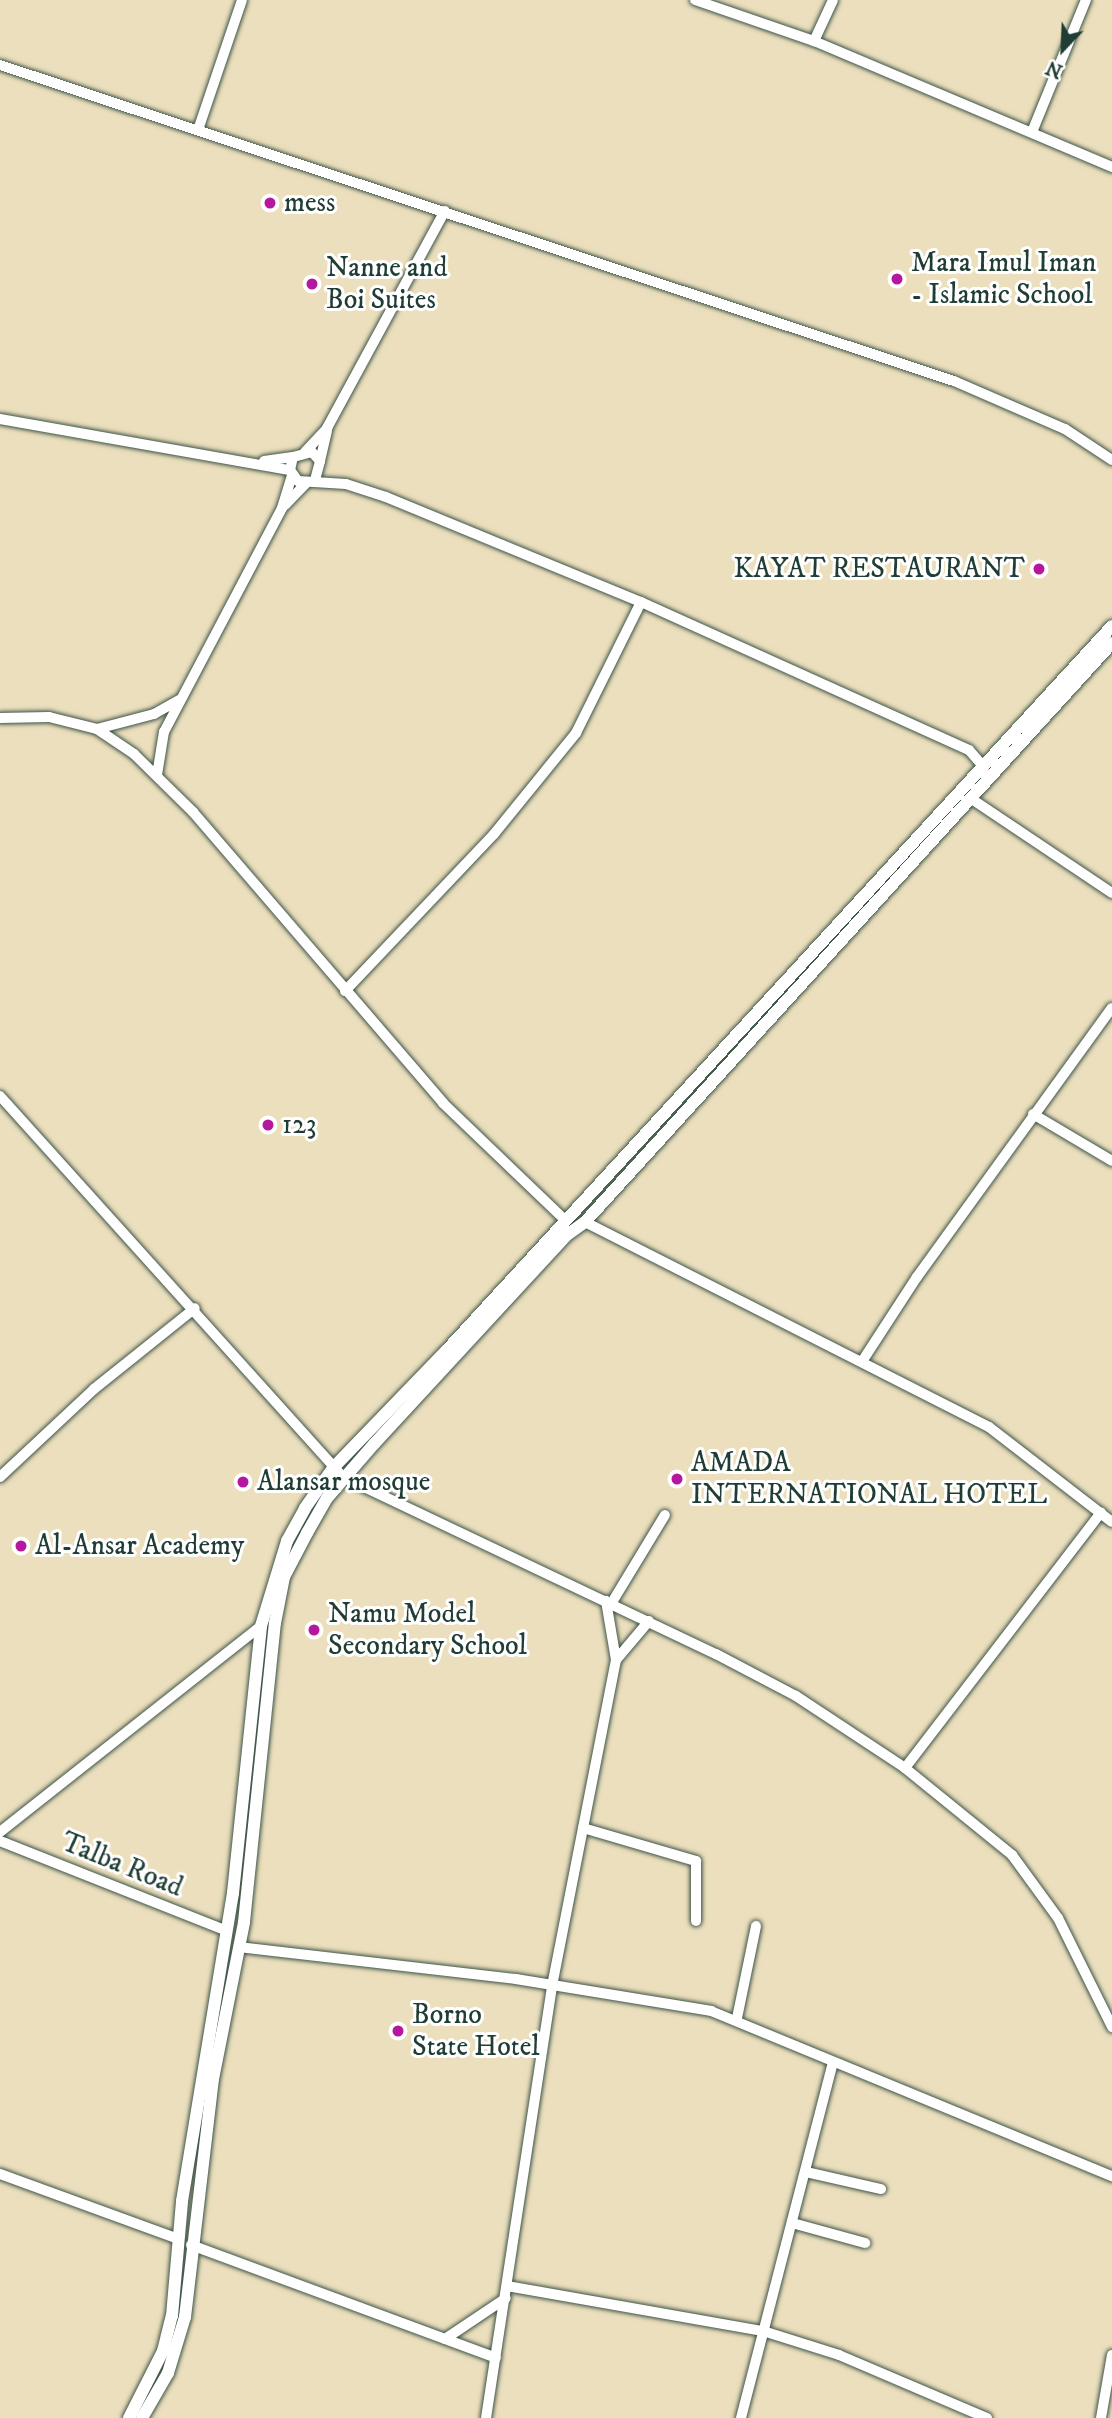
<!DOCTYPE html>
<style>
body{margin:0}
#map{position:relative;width:1112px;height:2418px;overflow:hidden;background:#ecdfbd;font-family:"IM FELL DW Pica",serif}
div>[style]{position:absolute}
.roads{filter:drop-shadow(0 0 2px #3e5549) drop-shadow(0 0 2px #3e5549)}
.minor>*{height:10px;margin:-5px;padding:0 5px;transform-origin:5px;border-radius:5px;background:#fff}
.major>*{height:12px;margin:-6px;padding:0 6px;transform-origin:6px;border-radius:6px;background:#fff}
.dots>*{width:19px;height:19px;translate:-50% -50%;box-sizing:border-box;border:4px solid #fff;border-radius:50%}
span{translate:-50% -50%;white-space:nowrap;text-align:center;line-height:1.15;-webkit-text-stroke:6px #fff;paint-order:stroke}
.poi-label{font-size:28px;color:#1f3d34}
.left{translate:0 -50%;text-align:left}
.right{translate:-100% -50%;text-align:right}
.street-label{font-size:28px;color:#1f3d34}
.north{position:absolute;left:1028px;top:14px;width:70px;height:70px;-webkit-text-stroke:5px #fff;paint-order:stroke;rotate:203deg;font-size:19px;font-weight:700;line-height:28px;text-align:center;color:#1f3d34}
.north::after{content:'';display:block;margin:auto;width:24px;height:32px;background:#1f3d34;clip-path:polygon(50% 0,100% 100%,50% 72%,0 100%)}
</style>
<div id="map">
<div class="roads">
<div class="minor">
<i style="left:695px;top:0;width:126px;rotate:19deg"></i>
<i style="left:814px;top:41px;width:324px;rotate:22.9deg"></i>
<i style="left:814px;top:41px;width:45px;rotate:-65.1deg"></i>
<i style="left:0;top:65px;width:1005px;rotate:18.33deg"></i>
<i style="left:954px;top:381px;width:121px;rotate:23.4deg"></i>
<i style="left:1065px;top:429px;width:56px;rotate:33.4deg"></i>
<i style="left:198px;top:130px;width:137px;rotate:-71.3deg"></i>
<i style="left:1032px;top:132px;width:143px;rotate:-67.8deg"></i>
<i style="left:0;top:419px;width:294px;rotate:10deg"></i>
<i style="left:305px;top:452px;width:33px;rotate:-47deg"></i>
<i style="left:327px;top:428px;width:247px;rotate:-61.5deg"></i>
<i style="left:264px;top:461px;width:29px;rotate:-8deg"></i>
<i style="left:320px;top:461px;width:31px;rotate:-77deg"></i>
<i style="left:315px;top:480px;width:20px;rotate:-75deg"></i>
<i style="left:320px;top:461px;width:12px;rotate:-132deg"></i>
<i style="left:312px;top:452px;width:20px;rotate:165deg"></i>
<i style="left:293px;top:457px;width:13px;rotate:103deg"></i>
<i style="left:290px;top:470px;width:14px;rotate:54deg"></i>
<i style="left:298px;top:481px;width:48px;rotate:3.6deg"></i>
<i style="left:346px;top:484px;width:42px;rotate:18deg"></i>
<i style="left:386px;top:497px;width:276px;rotate:22.4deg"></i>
<i style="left:641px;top:602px;width:360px;rotate:24.3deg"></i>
<i style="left:969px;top:750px;width:23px;rotate:49deg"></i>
<i style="left:285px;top:505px;width:32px;rotate:-46deg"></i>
<i style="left:0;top:718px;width:49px;rotate:-1.2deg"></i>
<i style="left:49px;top:717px;width:49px;rotate:14deg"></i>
<i style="left:97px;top:729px;width:45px;rotate:34deg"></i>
<i style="left:134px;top:754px;width:83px;rotate:44.5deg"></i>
<i style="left:193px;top:812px;width:384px;rotate:49.3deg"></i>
<i style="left:443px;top:1103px;width:168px;rotate:43.8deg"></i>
<i style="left:97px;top:729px;width:59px;rotate:-14.7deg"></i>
<i style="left:154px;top:714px;width:29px;rotate:-29deg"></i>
<i style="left:157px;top:775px;width:44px;rotate:-80.8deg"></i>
<i style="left:164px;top:732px;width:253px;rotate:-62.2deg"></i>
<i style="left:282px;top:508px;width:34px;rotate:-73deg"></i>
<i style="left:970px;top:798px;width:171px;rotate:33.8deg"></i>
<i style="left:345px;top:991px;width:216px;rotate:-46.5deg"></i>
<i style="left:494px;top:834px;width:130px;rotate:-50.9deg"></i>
<i style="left:576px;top:733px;width:146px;rotate:-63.6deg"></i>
<i style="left:0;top:1096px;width:513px;rotate:48deg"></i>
<i style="left:343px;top:1477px;width:413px;rotate:25.4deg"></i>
<i style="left:716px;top:1654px;width:90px;rotate:27.7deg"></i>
<i style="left:796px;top:1696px;width:131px;rotate:33.4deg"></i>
<i style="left:905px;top:1768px;width:138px;rotate:39.1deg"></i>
<i style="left:1012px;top:1855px;width:78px;rotate:53.9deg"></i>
<i style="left:1058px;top:1918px;width:122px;rotate:63.6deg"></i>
<i style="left:1033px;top:1114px;width:92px;rotate:30.7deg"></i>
<i style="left:585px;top:1222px;width:453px;rotate:26.9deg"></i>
<i style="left:989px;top:1427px;width:155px;rotate:37.7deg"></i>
<i style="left:863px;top:1360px;width:99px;rotate:-57deg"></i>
<i style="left:917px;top:1277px;width:332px;rotate:-54.1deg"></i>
<i style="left:0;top:1477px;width:129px;rotate:-43.1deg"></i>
<i style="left:94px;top:1389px;width:129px;rotate:-38.7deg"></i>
<i style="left:611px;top:1604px;width:104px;rotate:-58.8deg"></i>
<i style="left:616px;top:1660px;width:51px;rotate:-49.8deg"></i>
<i style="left:905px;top:1768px;width:322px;rotate:-52.5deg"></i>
<i style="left:583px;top:1828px;width:118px;rotate:16.3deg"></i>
<i style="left:696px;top:1861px;width:60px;rotate:90deg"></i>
<i style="left:0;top:1832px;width:333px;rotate:-38.3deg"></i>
<i style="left:0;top:1841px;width:244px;rotate:21.6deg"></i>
<i style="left:239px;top:1947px;width:279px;rotate:6.6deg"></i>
<i style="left:516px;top:1979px;width:198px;rotate:9.3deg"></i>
<i style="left:711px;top:2011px;width:434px;rotate:22.4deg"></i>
<i style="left:737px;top:2018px;width:94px;rotate:-78.3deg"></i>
<i style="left:806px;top:2172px;width:77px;rotate:12.8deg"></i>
<i style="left:0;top:2174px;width:190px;rotate:20deg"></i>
<i style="left:792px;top:2223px;width:76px;rotate:15.3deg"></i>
<i style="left:191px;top:2245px;width:325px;rotate:20.3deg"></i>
<i style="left:507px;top:2286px;width:260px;rotate:10deg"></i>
<i style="left:763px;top:2331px;width:80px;rotate:17.5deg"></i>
<i style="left:839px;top:2355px;width:161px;rotate:23.1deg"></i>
<i style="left:445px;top:2339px;width:73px;rotate:-33.9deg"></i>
<i style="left:486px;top:2418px;width:437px;rotate:-81.3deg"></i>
<i style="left:552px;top:1986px;width:332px;rotate:-78.9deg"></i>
<i style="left:616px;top:1660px;width:60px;rotate:-99.6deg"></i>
<i style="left:741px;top:2418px;width:367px;rotate:-75.5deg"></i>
<i style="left:1101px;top:2418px;width:64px;rotate:-80.1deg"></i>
</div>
<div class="major">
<i style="left:129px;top:2418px;width:75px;rotate:-63.1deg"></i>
<i style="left:163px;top:2351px;width:36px;rotate:-76deg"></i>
<i style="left:172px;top:2316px;width:115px;rotate:-85deg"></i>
<i style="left:182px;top:2201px;width:312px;rotate:-80.6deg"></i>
<i style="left:233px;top:1893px;width:268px;rotate:-84deg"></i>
<i style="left:261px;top:1626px;width:89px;rotate:-73deg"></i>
<i style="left:287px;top:1541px;width:38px;rotate:-61deg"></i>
<i style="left:305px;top:1508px;width:49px;rotate:-55deg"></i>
<i style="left:333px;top:1468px;width:164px;rotate:-46deg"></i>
<i style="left:447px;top:1350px;width:983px;rotate:-47.43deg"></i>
<i style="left:142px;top:2418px;width:52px;rotate:-60deg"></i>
<i style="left:168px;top:2373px;width:59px;rotate:-73.1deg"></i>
<i style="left:185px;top:2317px;width:240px;rotate:-83.3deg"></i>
<i style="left:213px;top:2079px;width:160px;rotate:-78.8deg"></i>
<i style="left:244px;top:1922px;width:301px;rotate:-84.1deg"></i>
<i style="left:275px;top:1623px;width:47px;rotate:-78.9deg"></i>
<i style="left:284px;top:1577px;width:50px;rotate:-62.4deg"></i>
<i style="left:307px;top:1533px;width:40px;rotate:-60.3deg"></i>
<i style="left:327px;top:1498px;width:72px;rotate:-49deg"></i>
<i style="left:374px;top:1444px;width:284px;rotate:-47.3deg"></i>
<i style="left:567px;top:1235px;width:22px;rotate:-36deg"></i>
<i style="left:585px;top:1222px;width:783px;rotate:-47.69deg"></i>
</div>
</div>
<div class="dots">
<i style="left:270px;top:203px;background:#b5179e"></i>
<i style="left:897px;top:279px;background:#b5179e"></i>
<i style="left:312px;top:284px;background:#b5179e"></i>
<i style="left:1039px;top:569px;background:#b5179e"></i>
<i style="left:268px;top:1125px;background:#b5179e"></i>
<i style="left:677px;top:1479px;background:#b5179e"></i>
<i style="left:243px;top:1482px;background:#b5179e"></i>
<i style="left:21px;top:1546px;background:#b5179e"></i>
<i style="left:314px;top:1630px;background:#b5179e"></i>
<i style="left:398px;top:2031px;background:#b5179e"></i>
</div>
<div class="poi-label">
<span class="left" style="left:284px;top:203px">mess</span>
<span class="left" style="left:911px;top:279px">Mara Imul Iman<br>- Islamic School</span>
<span class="left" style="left:326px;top:284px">Nanne and<br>Boi Suites</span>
<span class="right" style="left:1025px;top:569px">KAYAT RESTAURANT</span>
<span class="left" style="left:282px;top:1125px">123</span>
<span class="left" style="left:691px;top:1479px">AMADA<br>INTERNATIONAL HOTEL</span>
<span class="left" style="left:257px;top:1482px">Alansar mosque</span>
<span class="left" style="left:35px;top:1546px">Al-Ansar Academy</span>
<span class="left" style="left:328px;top:1630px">Namu Model<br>Secondary School</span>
<span class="left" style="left:412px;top:2031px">Borno<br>State Hotel</span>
</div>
<div class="street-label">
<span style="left:122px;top:1865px;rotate:22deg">Talba Road</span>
</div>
<div class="north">N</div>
</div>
